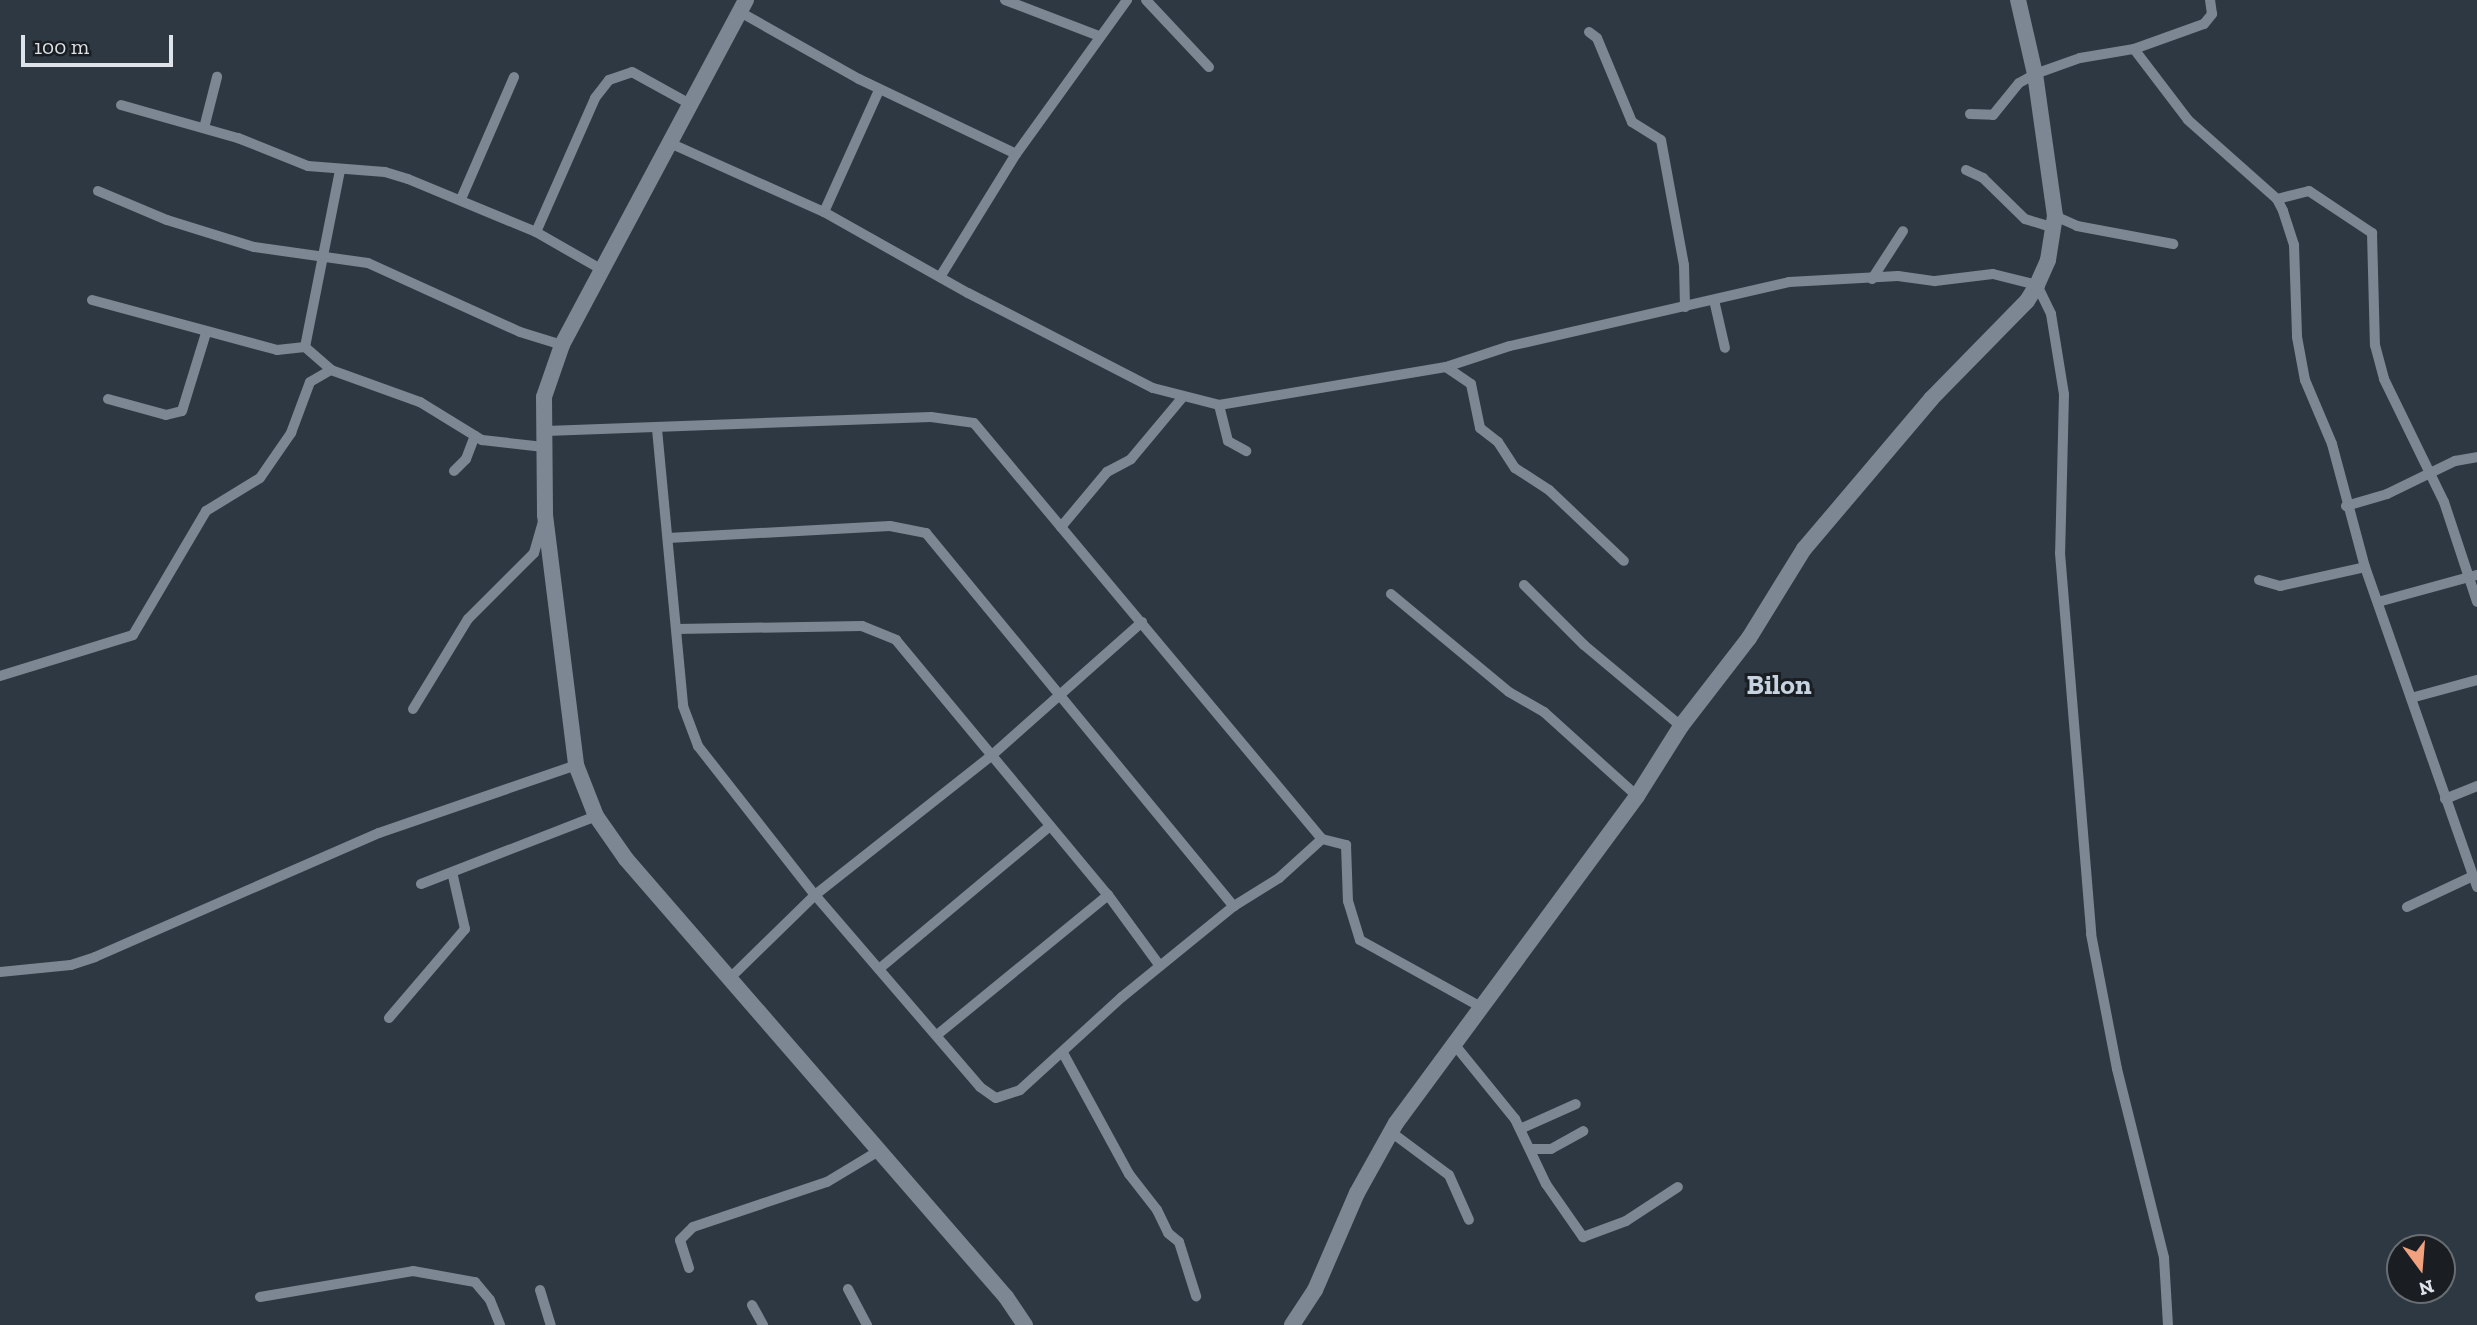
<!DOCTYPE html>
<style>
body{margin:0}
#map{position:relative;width:2477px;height:1325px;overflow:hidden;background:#2e3842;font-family:"Zilla Slab",serif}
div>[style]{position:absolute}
.street>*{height:10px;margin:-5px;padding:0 5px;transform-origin:5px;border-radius:5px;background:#7c8793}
.secondary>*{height:16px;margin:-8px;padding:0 8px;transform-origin:8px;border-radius:8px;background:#7c8793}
span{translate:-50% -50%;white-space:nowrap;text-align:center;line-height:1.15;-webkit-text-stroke:6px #1a1e23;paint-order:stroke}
.quarter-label{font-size:28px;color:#c7d3e0;font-weight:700}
.north{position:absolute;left:2386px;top:1234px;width:70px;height:70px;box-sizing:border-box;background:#1a1e23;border:2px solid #686d72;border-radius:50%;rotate:164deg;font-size:19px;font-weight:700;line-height:28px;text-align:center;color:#dde3e9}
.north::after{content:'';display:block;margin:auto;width:24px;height:32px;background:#f2a17e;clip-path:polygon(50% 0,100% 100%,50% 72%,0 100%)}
.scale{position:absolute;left:21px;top:35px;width:152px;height:32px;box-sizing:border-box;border:4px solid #dde3e9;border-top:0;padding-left:9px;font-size:21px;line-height:24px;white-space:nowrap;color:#dde3e9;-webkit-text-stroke:5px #1a1e23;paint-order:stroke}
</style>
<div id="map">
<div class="street">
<i style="left:1005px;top:0;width:101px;rotate:21deg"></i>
<i style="left:1146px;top:0;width:92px;rotate:46.8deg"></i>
<i style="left:740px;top:12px;width:137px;rotate:29.4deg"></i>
<i style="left:859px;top:79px;width:174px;rotate:25.5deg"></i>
<i style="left:1589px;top:32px;width:10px;rotate:37deg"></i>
<i style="left:1597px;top:38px;width:91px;rotate:67.4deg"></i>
<i style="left:1632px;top:122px;width:34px;rotate:32deg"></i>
<i style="left:1661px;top:140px;width:127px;rotate:79.6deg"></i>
<i style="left:1684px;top:265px;width:42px;rotate:88.6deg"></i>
<i style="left:2134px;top:49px;width:89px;rotate:52.7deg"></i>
<i style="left:2188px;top:120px;width:119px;rotate:41.6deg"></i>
<i style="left:2277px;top:199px;width:13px;rotate:63deg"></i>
<i style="left:2283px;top:211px;width:36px;rotate:72deg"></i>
<i style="left:2294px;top:245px;width:92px;rotate:88.1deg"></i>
<i style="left:2297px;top:337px;width:44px;rotate:79.5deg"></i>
<i style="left:2305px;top:380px;width:69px;rotate:67.1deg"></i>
<i style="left:2332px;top:444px;width:127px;rotate:75deg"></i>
<i style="left:2365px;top:567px;width:339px;rotate:70.7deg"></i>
<i style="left:121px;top:105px;width:122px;rotate:15.8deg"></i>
<i style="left:238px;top:138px;width:75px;rotate:21.8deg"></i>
<i style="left:308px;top:166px;width:77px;rotate:4.5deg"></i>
<i style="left:385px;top:172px;width:24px;rotate:17deg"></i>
<i style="left:408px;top:179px;width:139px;rotate:22.5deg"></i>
<i style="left:536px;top:232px;width:78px;rotate:29.8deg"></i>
<i style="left:1970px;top:114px;width:23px;rotate:2deg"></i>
<i style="left:1993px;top:115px;width:41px;rotate:-50.9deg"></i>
<i style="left:2019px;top:83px;width:18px;rotate:-29deg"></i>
<i style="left:2035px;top:74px;width:48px;rotate:-19.6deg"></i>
<i style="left:2080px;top:58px;width:55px;rotate:-9.5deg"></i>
<i style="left:2134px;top:49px;width:74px;rotate:-19.7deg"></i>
<i style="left:2204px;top:24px;width:13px;rotate:-51deg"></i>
<i style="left:2212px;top:14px;width:14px;rotate:-98deg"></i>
<i style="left:204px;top:128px;width:53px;rotate:-75.7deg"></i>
<i style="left:672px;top:144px;width:167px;rotate:24.1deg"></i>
<i style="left:824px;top:212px;width:165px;rotate:29.4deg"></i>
<i style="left:968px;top:293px;width:208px;rotate:27.2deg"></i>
<i style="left:1153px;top:388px;width:68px;rotate:14.4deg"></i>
<i style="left:1219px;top:405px;width:230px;rotate:-9.5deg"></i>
<i style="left:1446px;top:367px;width:67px;rotate:-18.2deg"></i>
<i style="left:1510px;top:346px;width:286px;rotate:-12.9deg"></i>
<i style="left:1789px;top:282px;width:109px;rotate:-3.2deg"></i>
<i style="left:1898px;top:276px;width:37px;rotate:8deg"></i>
<i style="left:1935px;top:281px;width:58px;rotate:-6.9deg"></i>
<i style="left:1993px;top:274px;width:45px;rotate:14deg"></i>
<i style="left:2037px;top:285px;width:32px;rotate:64deg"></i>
<i style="left:2051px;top:314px;width:81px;rotate:80.8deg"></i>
<i style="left:2064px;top:394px;width:159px;rotate:91.4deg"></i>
<i style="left:2060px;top:553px;width:382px;rotate:85.3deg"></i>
<i style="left:2091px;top:934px;width:137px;rotate:79.1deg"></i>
<i style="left:2117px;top:1069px;width:195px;rotate:76deg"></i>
<i style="left:2164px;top:1258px;width:67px;rotate:86.6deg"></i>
<i style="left:1966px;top:170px;width:19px;rotate:25deg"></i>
<i style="left:1983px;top:178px;width:59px;rotate:44.3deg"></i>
<i style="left:2025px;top:219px;width:27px;rotate:17deg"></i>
<i style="left:98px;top:191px;width:75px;rotate:22.8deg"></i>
<i style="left:167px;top:220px;width:91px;rotate:17.2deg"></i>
<i style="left:254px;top:247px;width:115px;rotate:8deg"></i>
<i style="left:368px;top:263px;width:167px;rotate:24.4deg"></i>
<i style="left:520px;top:332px;width:44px;rotate:17.2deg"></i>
<i style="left:461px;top:199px;width:133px;rotate:-66.5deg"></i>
<i style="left:2277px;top:199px;width:33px;rotate:-14deg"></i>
<i style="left:2309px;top:191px;width:76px;rotate:33.7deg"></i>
<i style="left:2372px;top:233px;width:112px;rotate:88.5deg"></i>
<i style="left:2375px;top:345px;width:35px;rotate:75deg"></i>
<i style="left:2384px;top:379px;width:137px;rotate:64deg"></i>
<i style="left:2444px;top:502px;width:105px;rotate:71.7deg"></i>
<i style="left:824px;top:212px;width:134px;rotate:-65.7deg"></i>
<i style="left:2055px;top:216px;width:24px;rotate:24deg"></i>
<i style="left:2077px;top:226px;width:98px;rotate:10.6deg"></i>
<i style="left:536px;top:232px;width:146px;rotate:-66.2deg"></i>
<i style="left:595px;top:98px;width:23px;rotate:-52deg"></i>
<i style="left:609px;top:80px;width:24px;rotate:-19deg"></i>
<i style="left:632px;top:72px;width:68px;rotate:28.8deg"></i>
<i style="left:940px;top:277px;width:145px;rotate:-58.3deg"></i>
<i style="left:1016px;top:154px;width:190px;rotate:-54.2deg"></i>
<i style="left:1872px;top:279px;width:57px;rotate:-57.1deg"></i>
<i style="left:92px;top:300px;width:192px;rotate:15.1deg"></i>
<i style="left:277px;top:350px;width:28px;rotate:-6deg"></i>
<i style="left:305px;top:347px;width:35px;rotate:41deg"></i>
<i style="left:331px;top:370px;width:95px;rotate:19.8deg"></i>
<i style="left:420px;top:402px;width:73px;rotate:31.5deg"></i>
<i style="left:482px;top:440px;width:62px;rotate:6.4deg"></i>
<i style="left:1714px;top:300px;width:49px;rotate:77.1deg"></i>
<i style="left:305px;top:347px;width:180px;rotate:-78.8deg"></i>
<i style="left:1446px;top:367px;width:30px;rotate:34deg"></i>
<i style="left:1471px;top:384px;width:45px;rotate:78.4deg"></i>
<i style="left:1480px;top:428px;width:23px;rotate:38deg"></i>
<i style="left:1498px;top:442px;width:31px;rotate:57deg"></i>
<i style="left:1515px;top:468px;width:40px;rotate:32.9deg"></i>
<i style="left:1549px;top:490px;width:103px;rotate:43.4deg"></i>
<i style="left:108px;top:399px;width:60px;rotate:15.4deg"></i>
<i style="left:166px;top:415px;width:16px;rotate:-14deg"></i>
<i style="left:182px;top:411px;width:82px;rotate:-72.9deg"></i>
<i style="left:1219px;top:405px;width:37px;rotate:76deg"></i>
<i style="left:1228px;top:441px;width:21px;rotate:29deg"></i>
<i style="left:657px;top:429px;width:278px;rotate:84.6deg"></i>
<i style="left:683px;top:706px;width:43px;rotate:69.4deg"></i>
<i style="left:698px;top:746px;width:189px;rotate:51.9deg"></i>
<i style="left:815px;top:895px;width:253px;rotate:49.3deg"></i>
<i style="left:980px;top:1087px;width:19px;rotate:35deg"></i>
<i style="left:996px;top:1098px;width:25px;rotate:-18deg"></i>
<i style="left:1020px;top:1090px;width:138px;rotate:-42.4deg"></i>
<i style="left:1122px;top:997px;width:144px;rotate:-39.1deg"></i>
<i style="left:1234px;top:906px;width:53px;rotate:-31.9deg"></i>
<i style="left:1279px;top:878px;width:58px;rotate:-42.2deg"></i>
<i style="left:546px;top:431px;width:385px;rotate:-2.1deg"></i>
<i style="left:931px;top:417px;width:43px;rotate:7.9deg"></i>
<i style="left:974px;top:423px;width:542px;rotate:50.09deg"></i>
<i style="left:1322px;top:839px;width:25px;rotate:14deg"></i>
<i style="left:1346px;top:845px;width:56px;rotate:88deg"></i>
<i style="left:1348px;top:901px;width:41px;rotate:72.9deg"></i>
<i style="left:1360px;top:940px;width:138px;rotate:29deg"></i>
<i style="left:454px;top:471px;width:17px;rotate:-45deg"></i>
<i style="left:466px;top:459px;width:25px;rotate:-69deg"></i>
<i style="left:2346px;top:506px;width:43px;rotate:-16.3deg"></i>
<i style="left:2387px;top:494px;width:76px;rotate:-25.9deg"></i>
<i style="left:2455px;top:461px;width:22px;rotate:-10deg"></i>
<i style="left:1061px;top:527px;width:72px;rotate:-50.1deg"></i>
<i style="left:1107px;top:472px;width:27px;rotate:-28deg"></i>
<i style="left:1131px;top:459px;width:80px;rotate:-50.1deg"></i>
<i style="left:668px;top:538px;width:222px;rotate:-3.1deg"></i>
<i style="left:890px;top:526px;width:37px;rotate:11deg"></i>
<i style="left:926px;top:533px;width:484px;rotate:50.5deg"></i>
<i style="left:2259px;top:580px;width:22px;rotate:16deg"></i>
<i style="left:2280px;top:586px;width:87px;rotate:-12.6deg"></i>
<i style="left:1524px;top:585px;width:85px;rotate:45deg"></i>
<i style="left:1584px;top:645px;width:126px;rotate:39.9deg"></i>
<i style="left:1391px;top:594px;width:153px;rotate:39.7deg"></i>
<i style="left:1509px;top:692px;width:40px;rotate:29.7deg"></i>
<i style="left:1544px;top:712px;width:125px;rotate:42.1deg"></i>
<i style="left:2378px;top:602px;width:103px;rotate:-15.3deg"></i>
<i style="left:676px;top:629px;width:186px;rotate:-0.9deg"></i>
<i style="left:862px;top:626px;width:37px;rotate:22deg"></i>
<i style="left:896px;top:640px;width:332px;rotate:50.3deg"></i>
<i style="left:1108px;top:895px;width:88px;rotate:53.8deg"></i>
<i style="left:0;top:676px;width:139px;rotate:-17.1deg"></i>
<i style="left:133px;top:635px;width:144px;rotate:-59.5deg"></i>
<i style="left:206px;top:511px;width:63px;rotate:-31.4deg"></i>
<i style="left:260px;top:478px;width:55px;rotate:-55.4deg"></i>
<i style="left:291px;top:433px;width:54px;rotate:-69.6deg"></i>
<i style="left:310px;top:382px;width:24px;rotate:-30deg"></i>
<i style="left:2411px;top:698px;width:68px;rotate:-15.3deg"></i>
<i style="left:413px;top:709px;width:105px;rotate:-58.6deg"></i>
<i style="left:468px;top:619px;width:93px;rotate:-45deg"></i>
<i style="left:534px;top:553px;width:33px;rotate:-74deg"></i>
<i style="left:2445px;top:799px;width:35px;rotate:-22deg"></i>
<i style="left:421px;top:884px;width:188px;rotate:-21.2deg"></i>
<i style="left:2407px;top:907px;width:73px;rotate:-25.2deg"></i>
<i style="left:879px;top:969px;width:223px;rotate:-39.9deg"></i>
<i style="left:0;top:972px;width:71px;rotate:-5.6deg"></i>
<i style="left:71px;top:965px;width:25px;rotate:-18deg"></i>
<i style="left:95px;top:957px;width:310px;rotate:-23.6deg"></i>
<i style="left:379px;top:833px;width:208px;rotate:-19deg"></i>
<i style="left:729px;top:979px;width:120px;rotate:-44.3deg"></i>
<i style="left:815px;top:895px;width:224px;rotate:-38.3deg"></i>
<i style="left:991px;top:756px;width:202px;rotate:-41.6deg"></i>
<i style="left:389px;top:1018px;width:117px;rotate:-49.5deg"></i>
<i style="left:465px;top:929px;width:58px;rotate:-102.8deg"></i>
<i style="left:937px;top:1035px;width:221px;rotate:-39.3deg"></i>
<i style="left:1454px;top:1044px;width:97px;rotate:50.9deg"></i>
<i style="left:1515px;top:1119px;width:72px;rotate:64.5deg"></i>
<i style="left:1546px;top:1184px;width:65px;rotate:55.1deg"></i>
<i style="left:1583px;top:1237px;width:46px;rotate:-20.4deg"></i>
<i style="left:1626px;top:1221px;width:62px;rotate:-33.2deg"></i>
<i style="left:1063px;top:1053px;width:138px;rotate:61.4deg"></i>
<i style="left:1129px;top:1174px;width:46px;rotate:52.1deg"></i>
<i style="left:1157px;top:1210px;width:25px;rotate:64deg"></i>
<i style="left:1168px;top:1233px;width:14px;rotate:39deg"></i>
<i style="left:1179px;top:1242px;width:57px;rotate:72.5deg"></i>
<i style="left:1520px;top:1129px;width:61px;rotate:-24.1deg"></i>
<i style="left:1391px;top:1132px;width:72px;rotate:36.6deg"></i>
<i style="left:1449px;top:1175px;width:49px;rotate:66deg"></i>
<i style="left:1531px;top:1149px;width:20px"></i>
<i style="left:1551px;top:1149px;width:37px;rotate:-29deg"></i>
<i style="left:689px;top:1268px;width:29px;rotate:-108deg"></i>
<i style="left:680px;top:1240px;width:18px;rotate:-45deg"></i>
<i style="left:693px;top:1227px;width:141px;rotate:-18.6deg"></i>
<i style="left:827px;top:1182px;width:58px;rotate:-31deg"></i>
<i style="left:848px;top:1289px;width:41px;rotate:62.2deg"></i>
<i style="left:540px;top:1290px;width:37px;rotate:73deg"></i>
<i style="left:260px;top:1297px;width:155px;rotate:-9.6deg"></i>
<i style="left:413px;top:1271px;width:63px;rotate:10.1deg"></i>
<i style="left:475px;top:1282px;width:23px;rotate:50deg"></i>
<i style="left:490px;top:1300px;width:27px;rotate:68deg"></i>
<i style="left:752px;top:1305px;width:23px;rotate:61deg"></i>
</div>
<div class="secondary">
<i style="left:746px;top:0;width:391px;rotate:118.1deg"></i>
<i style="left:562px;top:345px;width:55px;rotate:109.1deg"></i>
<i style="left:544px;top:397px;width:118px;rotate:89.5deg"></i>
<i style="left:545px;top:515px;width:252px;rotate:82.9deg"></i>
<i style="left:576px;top:765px;width:55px;rotate:68.6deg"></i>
<i style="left:596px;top:816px;width:52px;rotate:55.1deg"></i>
<i style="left:626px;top:859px;width:580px;rotate:49.06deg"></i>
<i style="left:1006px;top:1297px;width:34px;rotate:56deg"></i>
<i style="left:1292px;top:1325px;width:42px;rotate:-56.7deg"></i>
<i style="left:1315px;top:1290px;width:106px;rotate:-66.6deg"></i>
<i style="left:1357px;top:1193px;width:80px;rotate:-60.9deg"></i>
<i style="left:1396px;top:1123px;width:406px;rotate:-53.6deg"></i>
<i style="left:1637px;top:796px;width:83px;rotate:-57.8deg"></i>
<i style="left:1681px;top:726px;width:111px;rotate:-52.3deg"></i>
<i style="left:1749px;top:638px;width:105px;rotate:-58.3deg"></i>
<i style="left:1804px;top:549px;width:197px;rotate:-49.7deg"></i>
<i style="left:1931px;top:399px;width:137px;rotate:-45.6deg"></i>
<i style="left:2027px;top:301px;width:19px;rotate:-58deg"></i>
<i style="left:2037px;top:285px;width:27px;rotate:-66deg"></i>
<i style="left:2048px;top:260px;width:45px;rotate:-81deg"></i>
<i style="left:2055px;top:216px;width:143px;rotate:-98deg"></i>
<i style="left:2035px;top:74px;width:76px;rotate:-102.9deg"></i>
</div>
<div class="quarter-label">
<span style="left:1779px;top:685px">Bilon</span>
</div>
<div class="north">N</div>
<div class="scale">100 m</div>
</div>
